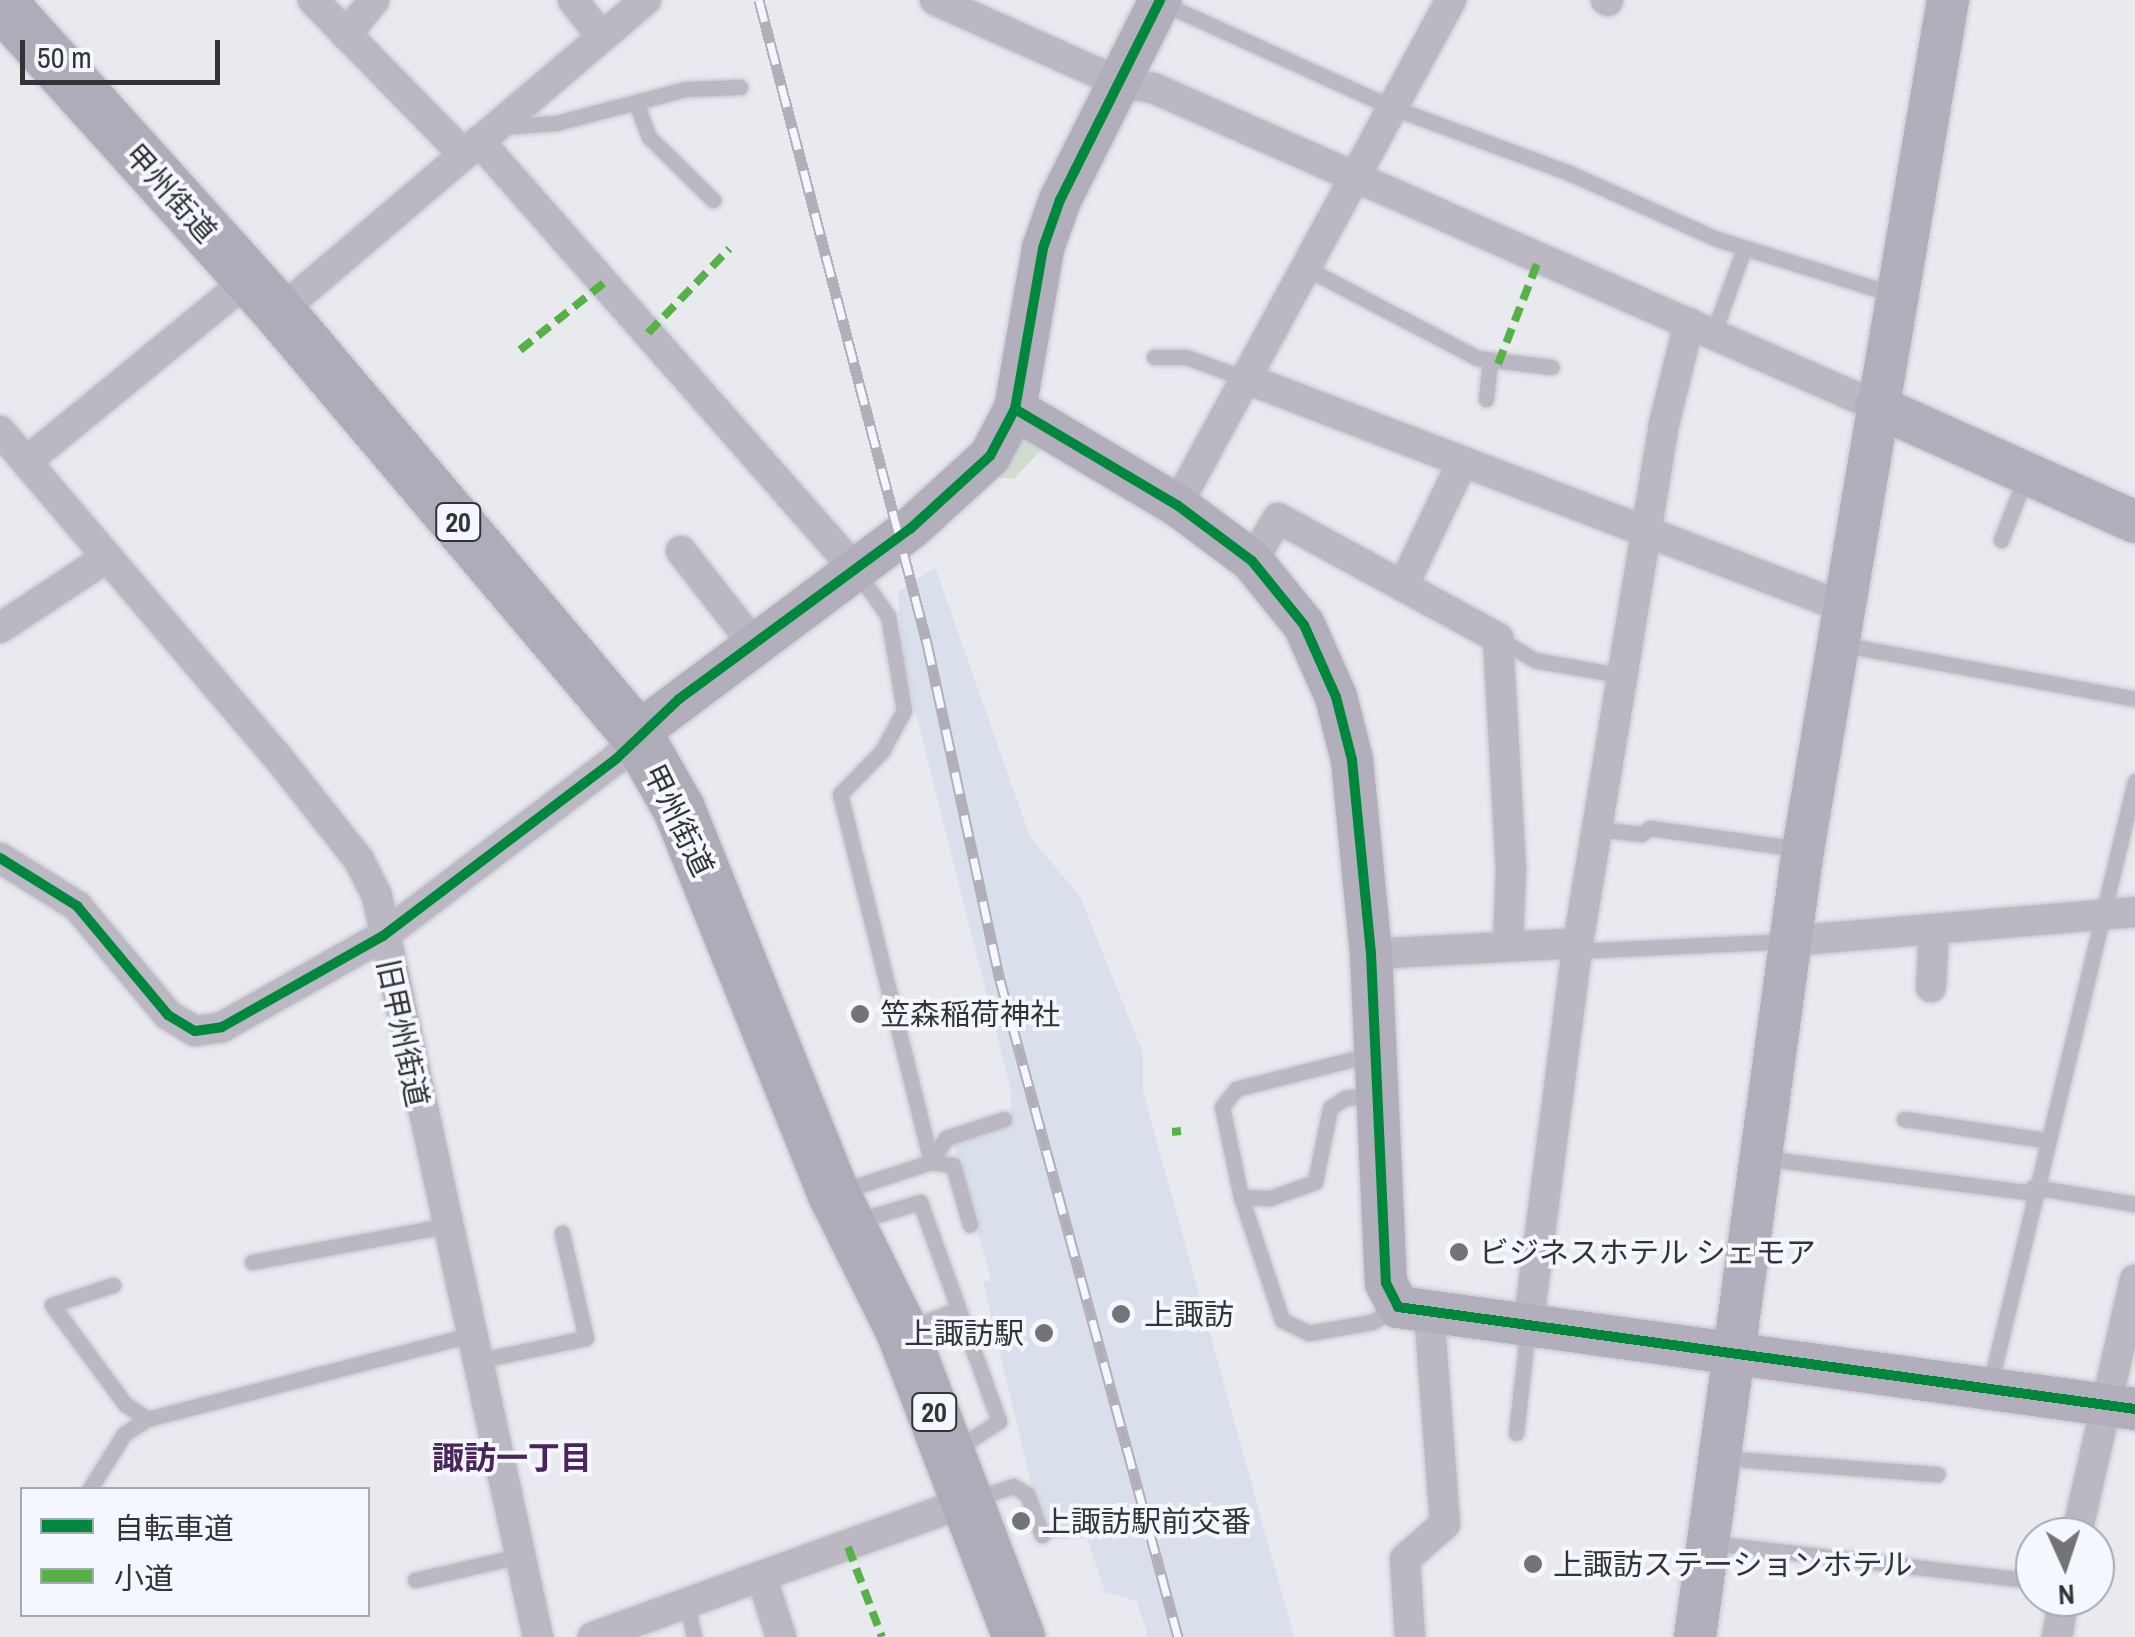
<!DOCTYPE html>
<meta charset="utf-8">
<style>
body{margin:0}
#map{position:relative;width:2135px;height:1637px;overflow:hidden;background:#e8eaf0;font-family:"Archivo Narrow","Noto Sans JP",sans-serif}
div>[style]{position:absolute}
.built>*{inset:0;background:#dadfec}
.green>*{inset:0;background:#d0ded0}
.roads{filter:drop-shadow(0 0 2px #c4c6ca) drop-shadow(0 0 2px #c4c6ca)}
.lane>*{height:15px;margin:-7.5px;padding:0 7.5px;transform-origin:7.5px;border-radius:7.5px;background:#bbb8c3}
.street>*{height:30px;margin:-15px;padding:0 15px;transform-origin:15px;border-radius:15px;background:#bbb8c3}
.secondary>*{height:42px;margin:-21px;padding:0 21px;transform-origin:21px;border-radius:21px;background:#b2aebb}
.highway>*{height:52px;margin:-26px;padding:0 26px;transform-origin:26px;border-radius:26px;background:#afacb9}
.rail>*{height:11px;margin-top:-5.5px;transform-origin:0;background:repeating-linear-gradient(90deg,#f4f7fd 0 22px,#b1afb8 0 44px);box-sizing:border-box;border-block:2px solid #b1afb8}
.quiet>*{height:8px;margin-top:-4px;transform-origin:0;background:repeating-linear-gradient(90deg,#56b246 0 15px,transparent 0 23px)}
.cycleway>*{height:10px;margin:-5px;padding:0 5px;transform-origin:5px;border-radius:5px;background:#00873e}
.dots>*{width:28px;height:28px;translate:-50% -50%;box-sizing:border-box;border:5px solid #f4f7fd;border-radius:50%}
span{translate:-50% -50%;white-space:nowrap;text-align:center;line-height:1.15;-webkit-text-stroke:8px #f4f7fd;paint-order:stroke}
.shield-label span{padding:2px 8px;background:#f4f7fd;border:2px solid;border-radius:8px;-webkit-text-stroke-width:0}
.shield-label{font-size:28px;color:#323438;font-weight:700}
.street-label{font-size:30px;color:#323438}
.poi-label{font-size:30px;color:#323438}
.left{translate:0 -50%;text-align:left}
.right{translate:-100% -50%;text-align:right}
.neighbourhood-label{font-size:32px;color:#48255d;font-weight:700}
.legend{position:absolute;left:20px;top:1487px;width:350px;height:130px;box-sizing:border-box;background:#f4f7fd;border:2px solid #a6a9ae;margin:0;padding:12px 18px;list-style:none;font-size:30px;color:#323438}
.legend li{display:flex;align-items:center;gap:20px;height:50px}
.legend b{width:50px;border:2px solid #a6a9ae}
.north{position:absolute;left:2015px;top:1517px;width:100px;height:100px;box-sizing:border-box;background:#f4f7fd;border:2px solid #a6a9ae;border-radius:50%;rotate:177deg;font-size:28px;font-weight:700;line-height:40px;text-align:center;color:#323438}
.north::after{content:'';display:block;margin:auto;width:35px;height:45px;background:#727478;clip-path:polygon(50% 0,100% 100%,50% 72%,0 100%)}
.scale{position:absolute;left:20px;top:40px;width:200px;height:45px;box-sizing:border-box;border:5px solid #323438;border-top:0;padding-left:12px;font-size:30px;line-height:35px;white-space:nowrap;color:#323438;-webkit-text-stroke:8px #f4f7fd;paint-order:stroke}
</style>
<div id="map">
<div class="built">
<i style="clip-path:polygon(935px 567px,1030px 837px,1080px 896px,1143px 1053px,1143px 1092px,1294px 1637px,1148px 1637px,1137px 1601px,1105px 1592px,1087px 1538px,1050px 1540px,1035px 1501px,983px 1282px,991px 1280px,952px 1140px,1011px 1123px,1011px 1091px,902px 658px,898px 592px)"></i>
</div>
<div class="green">
<i style="clip-path:polygon(1029px 437px,1043px 448px,1014px 479px,993px 477px,1013px 441px)"></i>
</div>
<div class="roads">
<div class="lane">
<i style="left:1162px;top:3px;width:252px;rotate:24.4deg"></i>
<i style="left:1391px;top:107px;width:188px;rotate:20.3deg"></i>
<i style="left:1567px;top:172px;width:164px;rotate:24.1deg"></i>
<i style="left:1717px;top:239px;width:188px;rotate:17.4deg"></i>
<i style="left:636px;top:103px;width:36px;rotate:69deg"></i>
<i style="left:649px;top:137px;width:90px;rotate:44.5deg"></i>
<i style="left:503px;top:127px;width:53px;rotate:-4.3deg"></i>
<i style="left:556px;top:123px;width:134px;rotate:-14.7deg"></i>
<i style="left:686px;top:89px;width:54px;rotate:-2.1deg"></i>
<i style="left:1304px;top:267px;width:195px;rotate:27.7deg"></i>
<i style="left:1477px;top:358px;width:75px;rotate:6.9deg"></i>
<i style="left:1713px;top:334px;width:90px;rotate:-70deg"></i>
<i style="left:1154px;top:357px;width:32px"></i>
<i style="left:1186px;top:357px;width:62px;rotate:19.9deg"></i>
<i style="left:1486px;top:399px;width:37px;rotate:-84deg"></i>
<i style="left:2001px;top:540px;width:66px;rotate:-68.8deg"></i>
<i style="left:857px;top:572px;width:54px;rotate:54.8deg"></i>
<i style="left:888px;top:616px;width:95px;rotate:80.3deg"></i>
<i style="left:904px;top:710px;width:47px;rotate:118.2deg"></i>
<i style="left:882px;top:751px;width:60px;rotate:134.3deg"></i>
<i style="left:840px;top:794px;width:379px;rotate:76.1deg"></i>
<i style="left:1501px;top:640px;width:39px;rotate:31deg"></i>
<i style="left:1534px;top:660px;width:91px;rotate:10.1deg"></i>
<i style="left:1839px;top:644px;width:301px;rotate:10.5deg"></i>
<i style="left:1598px;top:829px;width:43px;rotate:6.6deg"></i>
<i style="left:1641px;top:834px;width:11px;rotate:-34deg"></i>
<i style="left:1650px;top:828px;width:151px;rotate:8deg"></i>
<i style="left:1577px;top:951px;width:212px;rotate:-2.7deg"></i>
<i style="left:1373px;top:1054px;width:141px;rotate:165.7deg"></i>
<i style="left:1236px;top:1089px;width:23px;rotate:128deg"></i>
<i style="left:1222px;top:1107px;width:92px;rotate:78.1deg"></i>
<i style="left:1241px;top:1197px;width:130px;rotate:71.6deg"></i>
<i style="left:1282px;top:1320px;width:30px;rotate:26deg"></i>
<i style="left:1309px;top:1333px;width:64px;rotate:-9.9deg"></i>
<i style="left:1372px;top:1322px;width:26px;rotate:-31deg"></i>
<i style="left:1904px;top:1119px;width:142px;rotate:8.5deg"></i>
<i style="left:1763px;top:1158px;width:271px;rotate:7.4deg"></i>
<i style="left:931px;top:1162px;width:28px;rotate:-58deg"></i>
<i style="left:946px;top:1138px;width:61px;rotate:-18.1deg"></i>
<i style="left:2033px;top:1187px;width:103px;rotate:9.5deg"></i>
<i style="left:842px;top:1191px;width:94px;rotate:-18deg"></i>
<i style="left:931px;top:1162px;width:22px;rotate:8deg"></i>
<i style="left:953px;top:1165px;width:62px;rotate:74.2deg"></i>
<i style="left:1241px;top:1197px;width:29px;rotate:2deg"></i>
<i style="left:1270px;top:1198px;width:48px;rotate:-19.6deg"></i>
<i style="left:1315px;top:1182px;width:76px;rotate:-78.5deg"></i>
<i style="left:1330px;top:1108px;width:18px;rotate:-34deg"></i>
<i style="left:1345px;top:1098px;width:27px;rotate:-6deg"></i>
<i style="left:857px;top:1221px;width:66px;rotate:-16.8deg"></i>
<i style="left:920px;top:1202px;width:233px;rotate:70.2deg"></i>
<i style="left:999px;top:1421px;width:53px;rotate:146.6deg"></i>
<i style="left:252px;top:1262px;width:196px;rotate:-10.6deg"></i>
<i style="left:113px;top:1285px;width:64px;rotate:161.8deg"></i>
<i style="left:52px;top:1305px;width:123px;rotate:53.6deg"></i>
<i style="left:125px;top:1404px;width:27px;rotate:34deg"></i>
<i style="left:910px;top:1328px;width:52px;rotate:-21.6deg"></i>
<i style="left:476px;top:1361px;width:112px;rotate:-11.8deg"></i>
<i style="left:586px;top:1338px;width:108px;rotate:-102.9deg"></i>
<i style="left:1990px;top:1385px;width:621px;rotate:-76.5deg"></i>
<i style="left:1516px;top:1433px;width:107px;rotate:-83.5deg"></i>
<i style="left:1722px;top:1458px;width:216px;rotate:4.3deg"></i>
<i style="left:89px;top:1490px;width:66px;rotate:-58deg"></i>
<i style="left:124px;top:1434px;width:27px;rotate:-33deg"></i>
<i style="left:147px;top:1419px;width:334px;rotate:-14.6deg"></i>
<i style="left:974px;top:1499px;width:41px;rotate:-18.4deg"></i>
<i style="left:1013px;top:1486px;width:16px;rotate:30deg"></i>
<i style="left:1027px;top:1494px;width:44px;rotate:69.9deg"></i>
<i style="left:1711px;top:1543px;width:326px;rotate:6.7deg"></i>
<i style="left:415px;top:1580px;width:108px;rotate:-12.9deg"></i>
<i style="left:687px;top:1604px;width:34px;rotate:78deg"></i>
</div>
<div class="street">
<i style="left:313px;top:0;width:216px;rotate:45.7deg"></i>
<i style="left:573px;top:0;width:46px;rotate:52.1deg"></i>
<i style="left:935px;top:0;width:201px;rotate:24.1deg"></i>
<i style="left:1118px;top:82px;width:36px;rotate:10deg"></i>
<i style="left:1153px;top:88px;width:790px;rotate:23.74deg"></i>
<i style="left:1606px;top:0;width:2px;rotate:27deg"></i>
<i style="left:346px;top:35px;width:45px;rotate:-51.3deg"></i>
<i style="left:479px;top:141px;width:570px;rotate:48.7deg"></i>
<i style="left:279px;top:312px;width:482px;rotate:-40.4deg"></i>
<i style="left:1244px;top:378px;width:639px;rotate:20.9deg"></i>
<i style="left:0;top:431px;width:426px;rotate:49.6deg"></i>
<i style="left:276px;top:755px;width:134px;rotate:51.7deg"></i>
<i style="left:359px;top:860px;width:40px;rotate:63.4deg"></i>
<i style="left:377px;top:896px;width:758px;rotate:77.74deg"></i>
<i style="left:27px;top:461px;width:286px;rotate:-39.3deg"></i>
<i style="left:1177px;top:505px;width:575px;rotate:-61.52deg"></i>
<i style="left:681px;top:551px;width:117px;rotate:52deg"></i>
<i style="left:1252px;top:561px;width:50px;rotate:-58.8deg"></i>
<i style="left:1278px;top:518px;width:251px;rotate:28.6deg"></i>
<i style="left:1498px;top:638px;width:231px;rotate:86.8deg"></i>
<i style="left:1511px;top:869px;width:75px;rotate:92.3deg"></i>
<i style="left:1403px;top:586px;width:136px;rotate:-64.4deg"></i>
<i style="left:0;top:628px;width:127px;rotate:-33.4deg"></i>
<i style="left:0;top:858px;width:91px;rotate:31.9deg"></i>
<i style="left:77px;top:906px;width:142px;rotate:50.1deg"></i>
<i style="left:168px;top:1015px;width:31px;rotate:31deg"></i>
<i style="left:195px;top:1031px;width:27px;rotate:-8deg"></i>
<i style="left:222px;top:1027px;width:185px;rotate:-29.5deg"></i>
<i style="left:383px;top:936px;width:293px;rotate:-37.2deg"></i>
<i style="left:616px;top:759px;width:32px;rotate:-51deg"></i>
<i style="left:1789px;top:941px;width:347px;rotate:-4.8deg"></i>
<i style="left:1371px;top:954px;width:207px;rotate:-3deg"></i>
<i style="left:1931px;top:987px;width:57px;rotate:-87deg"></i>
<i style="left:1528px;top:1326px;width:386px;rotate:-82.6deg"></i>
<i style="left:1578px;top:943px;width:526px;rotate:-80.59deg"></i>
<i style="left:1664px;top:424px;width:104px;rotate:-76.1deg"></i>
<i style="left:2076px;top:1537px;width:264px;rotate:-77.1deg"></i>
<i style="left:762px;top:1578px;width:62px;rotate:72.1deg"></i>
<i style="left:593px;top:1637px;width:400px;rotate:-19.9deg"></i>
<i style="left:1410px;top:1637px;width:78px;rotate:-93.7deg"></i>
<i style="left:1405px;top:1559px;width:53px;rotate:-41.2deg"></i>
<i style="left:1445px;top:1524px;width:212px;rotate:-94.3deg"></i>
<i style="left:2057px;top:1637px;width:41px;rotate:-80.1deg"></i>
</div>
<div class="secondary">
<i style="left:1876px;top:406px;width:284px;rotate:24.1deg"></i>
<i style="left:1015px;top:409px;width:188px;rotate:30.7deg"></i>
<i style="left:1177px;top:505px;width:94px;rotate:36.7deg"></i>
<i style="left:1252px;top:561px;width:82px;rotate:50.9deg"></i>
<i style="left:1304px;top:625px;width:79px;rotate:66deg"></i>
<i style="left:1336px;top:697px;width:65px;rotate:75.7deg"></i>
<i style="left:1352px;top:760px;width:195px;rotate:84.4deg"></i>
<i style="left:1371px;top:954px;width:329px;rotate:87.4deg"></i>
<i style="left:1386px;top:1283px;width:27px;rotate:63deg"></i>
<i style="left:1398px;top:1307px;width:744px;rotate:7.88deg"></i>
<i style="left:636px;top:734px;width:342px;rotate:-36.8deg"></i>
<i style="left:910px;top:529px;width:108px;rotate:-42.4deg"></i>
<i style="left:990px;top:456px;width:53px;rotate:-62deg"></i>
<i style="left:1015px;top:409px;width:163px;rotate:-80.1deg"></i>
<i style="left:1043px;top:248px;width:51px;rotate:-70.5deg"></i>
<i style="left:1060px;top:200px;width:224px;rotate:-63.4deg"></i>
<i style="left:1695px;top:1637px;width:794px;rotate:-82.19deg"></i>
<i style="left:1803px;top:850px;width:862px;rotate:-80.32deg"></i>
</div>
<div class="highway">
<i style="left:0;top:2px;width:417px;rotate:48deg"></i>
<i style="left:279px;top:312px;width:553px;rotate:49.77deg"></i>
<i style="left:636px;top:734px;width:86px;rotate:60.2deg"></i>
<i style="left:679px;top:809px;width:415px;rotate:68.1deg"></i>
<i style="left:834px;top:1194px;width:153px;rotate:63.6deg"></i>
<i style="left:902px;top:1331px;width:328px;rotate:69.1deg"></i>
</div>
</div>
<div class="rail">
<i style="left:759px;top:0;width:665px;rotate:75.36deg"></i>
<i style="left:927px;top:643px;width:345px;rotate:77.8deg"></i>
<i style="left:1000px;top:980px;width:681px;rotate:74.84deg"></i>
</div>
<div class="quiet">
<i style="left:648px;top:333px;width:117px;rotate:-46deg"></i>
<i style="left:520px;top:350px;width:107px;rotate:-38.6deg"></i>
<i style="left:1498px;top:364px;width:113px;rotate:-68.7deg"></i>
<i style="left:1172px;top:1132px;width:9px;rotate:-6deg"></i>
<i style="left:848px;top:1547px;width:96px;rotate:69.3deg"></i>
</div>
<div class="cycleway">
<i style="left:1015px;top:409px;width:188px;rotate:30.7deg"></i>
<i style="left:1177px;top:505px;width:94px;rotate:36.7deg"></i>
<i style="left:1252px;top:561px;width:82px;rotate:50.9deg"></i>
<i style="left:1304px;top:625px;width:79px;rotate:66deg"></i>
<i style="left:1336px;top:697px;width:65px;rotate:75.7deg"></i>
<i style="left:1352px;top:760px;width:195px;rotate:84.4deg"></i>
<i style="left:1371px;top:954px;width:329px;rotate:87.4deg"></i>
<i style="left:1386px;top:1283px;width:27px;rotate:63deg"></i>
<i style="left:1398px;top:1307px;width:744px;rotate:7.88deg"></i>
<i style="left:0;top:858px;width:91px;rotate:31.9deg"></i>
<i style="left:77px;top:906px;width:142px;rotate:50.1deg"></i>
<i style="left:168px;top:1015px;width:31px;rotate:31deg"></i>
<i style="left:195px;top:1031px;width:27px;rotate:-8deg"></i>
<i style="left:222px;top:1027px;width:185px;rotate:-29.5deg"></i>
<i style="left:383px;top:936px;width:293px;rotate:-37.2deg"></i>
<i style="left:616px;top:759px;width:87px;rotate:-43.6deg"></i>
<i style="left:679px;top:699px;width:287px;rotate:-36.4deg"></i>
<i style="left:910px;top:529px;width:108px;rotate:-42.4deg"></i>
<i style="left:990px;top:456px;width:53px;rotate:-62deg"></i>
<i style="left:1015px;top:409px;width:163px;rotate:-80.1deg"></i>
<i style="left:1043px;top:248px;width:51px;rotate:-70.5deg"></i>
<i style="left:1060px;top:200px;width:224px;rotate:-63.4deg"></i>
</div>
<div class="dots">
<i style="left:860px;top:1014px;background:#727478"></i>
<i style="left:1459px;top:1252px;background:#727478"></i>
<i style="left:1121px;top:1314px;background:#727478"></i>
<i style="left:1044px;top:1333px;background:#727478"></i>
<i style="left:1021px;top:1521px;background:#727478"></i>
<i style="left:1533px;top:1564px;background:#727478"></i>
</div>
<div class="shield-label">
<span style="left:458px;top:522px">20</span>
<span style="left:934px;top:1412px">20</span>
</div>
<div class="street-label">
<span style="left:171px;top:193px;rotate:48deg">甲州街道</span>
<span style="left:679px;top:820px;rotate:64deg">甲州街道</span>
<span style="left:403px;top:1033px;rotate:78deg">旧甲州街道</span>
</div>
<div class="poi-label">
<span class="left" style="left:880px;top:1014px">笠森稲荷神社</span>
<span class="left" style="left:1479px;top:1252px">ビジネスホテル シェモア</span>
<span class="left" style="left:1144px;top:1314px">上諏訪</span>
<span class="right" style="left:1024px;top:1333px">上諏訪駅</span>
<span class="left" style="left:1041px;top:1521px">上諏訪駅前交番</span>
<span class="left" style="left:1553px;top:1564px">上諏訪ステーションホテル</span>
</div>
<div class="neighbourhood-label">
<span style="left:512px;top:1458px">諏訪一丁目</span>
</div>
<ul class="legend">
<li><b style="height:12px;background:#00873e"></b>自転車道</li>
<li><b style="height:12px;background:#56b246"></b>小道</li>
</ul>
<div class="north">N</div>
<div class="scale">50 m</div>
</div>
